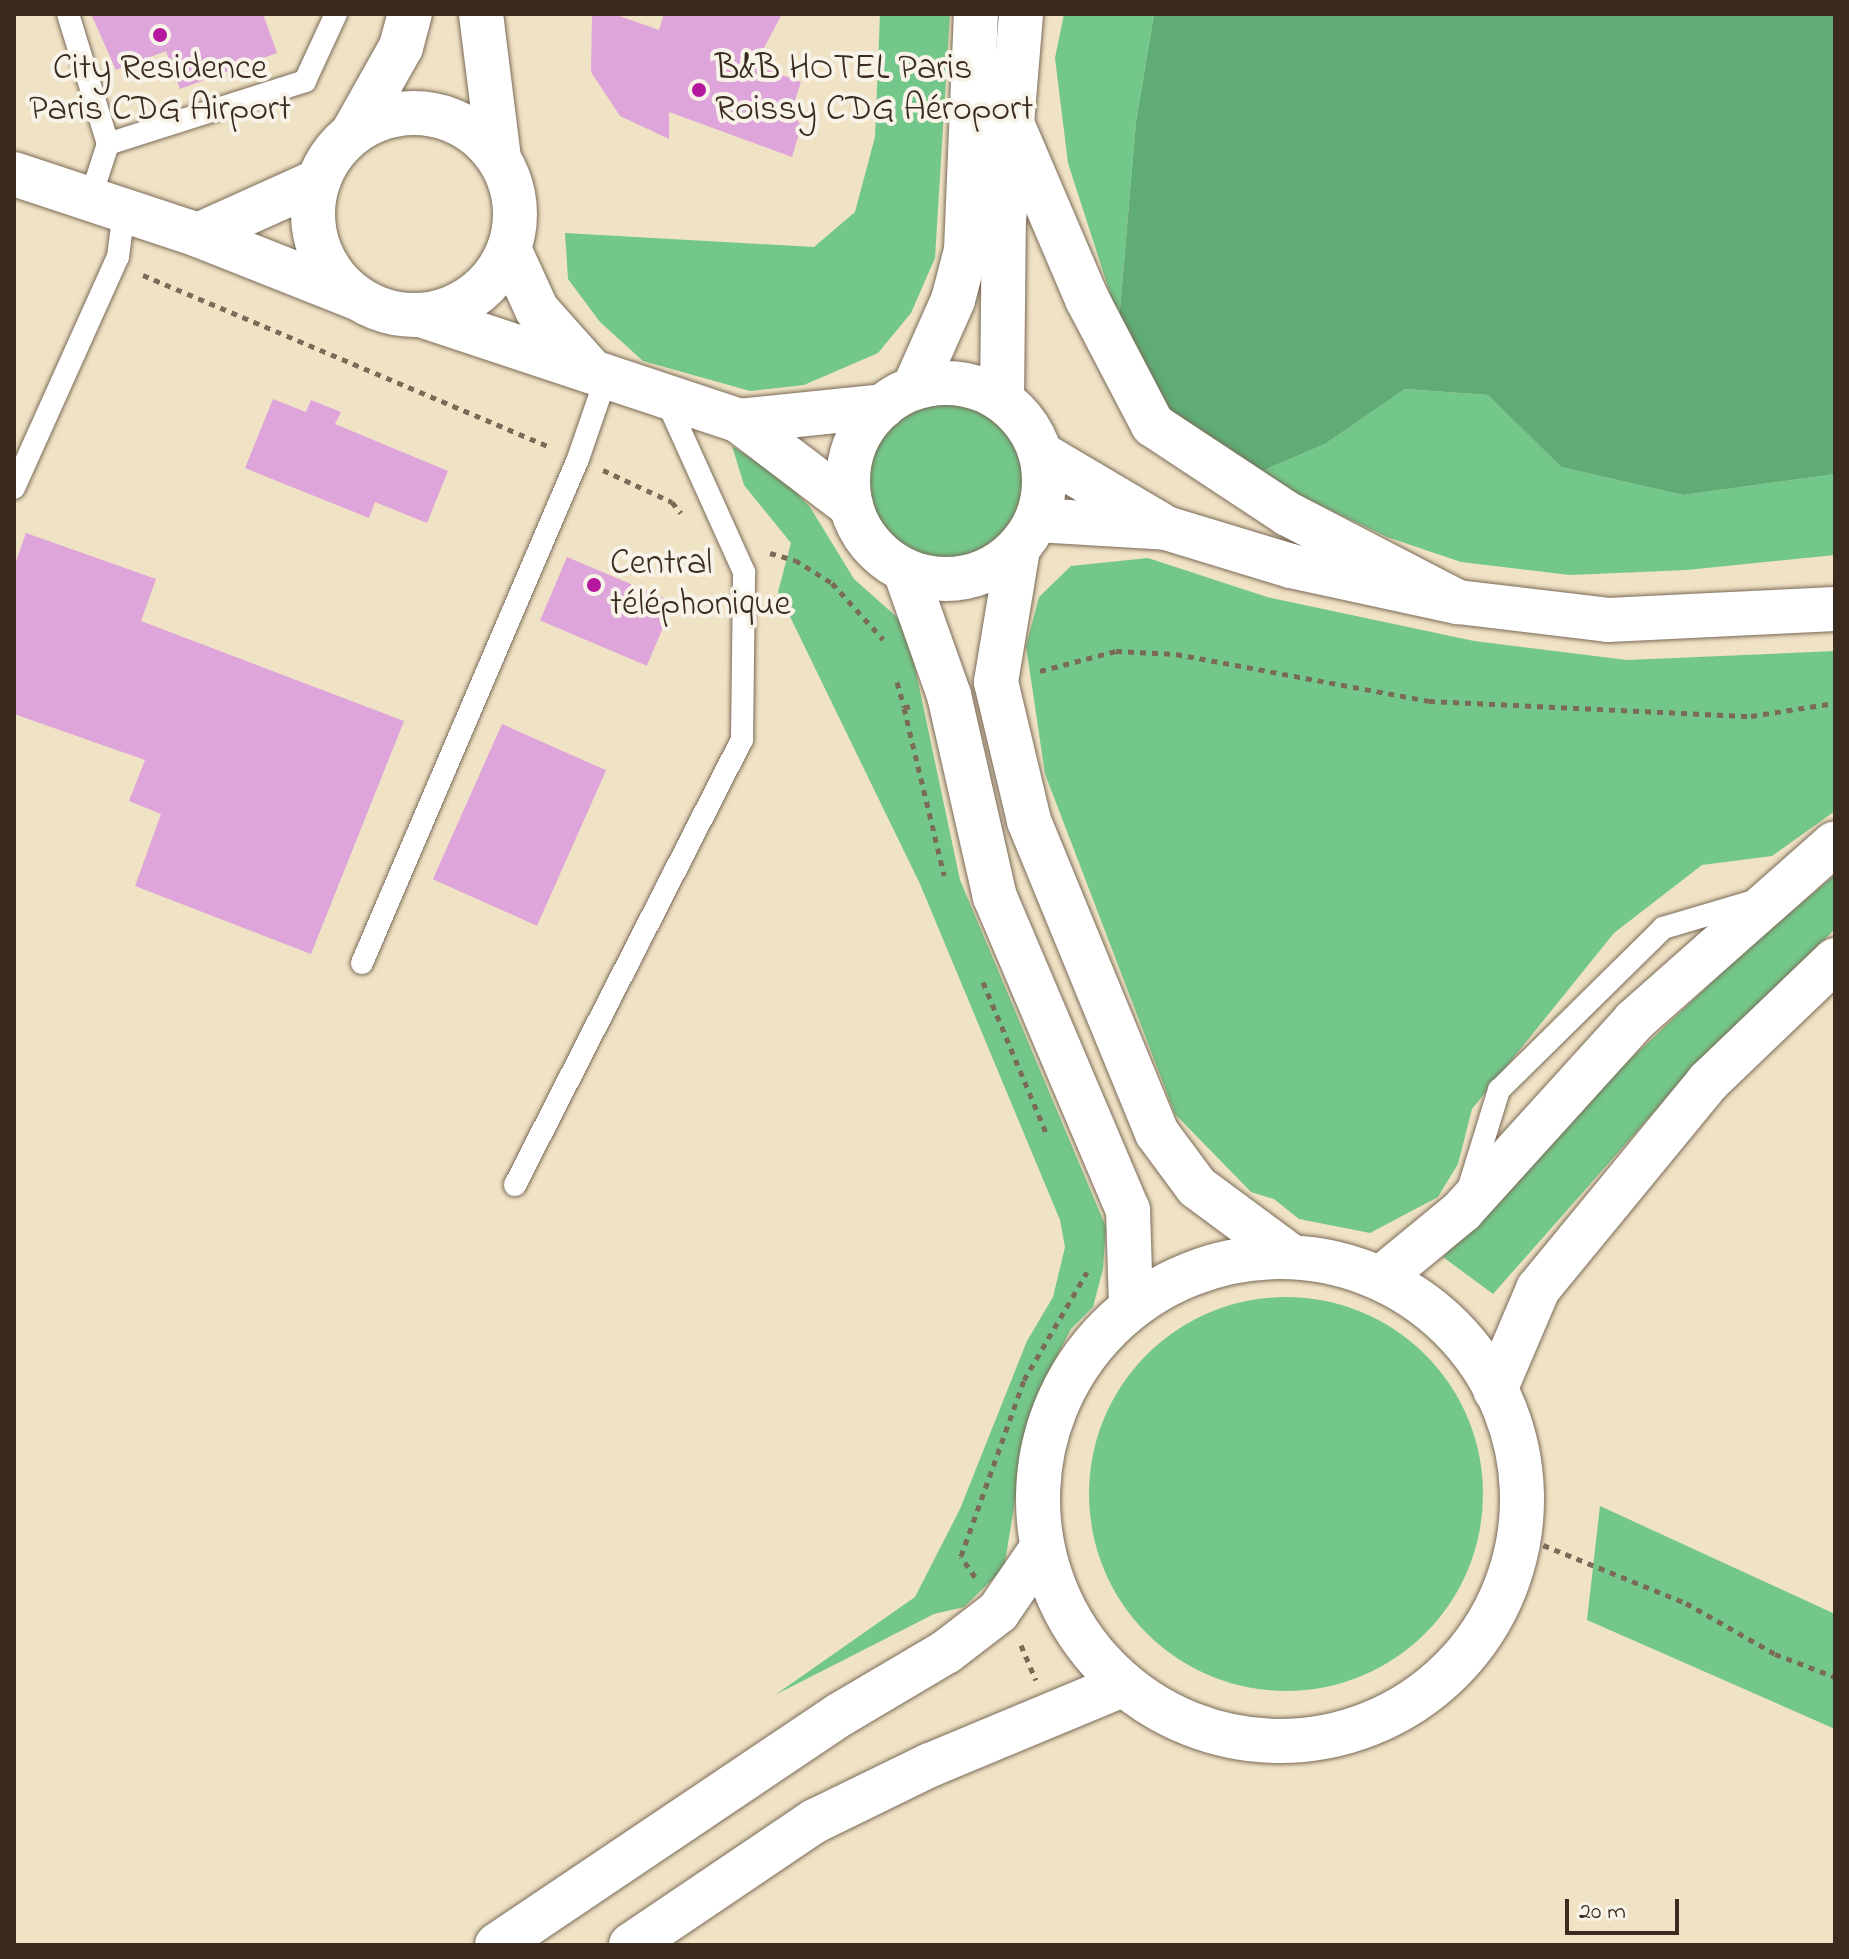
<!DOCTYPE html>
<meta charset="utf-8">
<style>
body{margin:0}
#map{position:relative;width:1849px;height:1959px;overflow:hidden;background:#f0e2c5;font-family:"Indie Flower",sans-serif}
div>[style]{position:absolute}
.green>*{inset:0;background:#74c78a}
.round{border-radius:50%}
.forest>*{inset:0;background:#5fac76}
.building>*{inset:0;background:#dea5db;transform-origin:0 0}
.path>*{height:5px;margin-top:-2.5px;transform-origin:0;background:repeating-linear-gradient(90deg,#7a6a58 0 6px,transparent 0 12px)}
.roads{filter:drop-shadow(0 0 2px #7a6a58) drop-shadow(0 0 2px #7a6a58)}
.service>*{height:22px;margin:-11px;padding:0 11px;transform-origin:11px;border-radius:11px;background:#fff}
.minor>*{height:44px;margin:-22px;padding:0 22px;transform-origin:22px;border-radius:22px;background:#fff}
.tertiary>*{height:44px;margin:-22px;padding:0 22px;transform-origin:22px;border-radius:22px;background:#fff}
.tertiary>.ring{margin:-22px;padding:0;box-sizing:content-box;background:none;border:44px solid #fff;border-radius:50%}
.secondary>*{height:44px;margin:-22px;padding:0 22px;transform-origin:22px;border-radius:22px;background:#fff}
.secondary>.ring{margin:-22px;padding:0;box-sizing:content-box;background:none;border:44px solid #fff;border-radius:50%}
.primary>*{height:44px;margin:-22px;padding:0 22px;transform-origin:22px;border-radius:22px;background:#fff}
.primary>.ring{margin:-22px;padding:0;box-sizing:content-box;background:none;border:44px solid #fff;border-radius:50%}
.motorway>*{height:44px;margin:-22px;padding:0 22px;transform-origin:22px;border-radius:22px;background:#fff}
.dots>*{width:22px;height:22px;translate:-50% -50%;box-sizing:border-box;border:4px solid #f7f3e8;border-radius:50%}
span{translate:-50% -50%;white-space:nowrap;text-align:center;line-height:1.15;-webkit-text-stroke:8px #f7f3e8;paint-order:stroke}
.poi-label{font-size:36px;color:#3b2a1e}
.left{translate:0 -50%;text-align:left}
.frame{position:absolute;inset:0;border:16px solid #3b2a1e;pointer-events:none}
.scale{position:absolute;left:1565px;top:1899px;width:114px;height:36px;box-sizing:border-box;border:4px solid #3b2a1e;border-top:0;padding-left:10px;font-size:24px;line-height:28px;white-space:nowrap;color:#3b2a1e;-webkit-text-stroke:6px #f7f3e8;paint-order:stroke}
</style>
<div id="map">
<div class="green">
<i style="clip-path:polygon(880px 14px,950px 14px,935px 258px,911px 313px,878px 353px,804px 385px,750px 391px,643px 361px,600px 322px,568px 279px,565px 233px,814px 247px,855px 212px,875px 137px)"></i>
<i style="clip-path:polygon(1064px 14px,1154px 14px,1136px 122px,1119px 321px,1068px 163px,1055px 58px)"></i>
<i style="clip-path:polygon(1405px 389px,1488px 395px,1561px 467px,1683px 495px,1835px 474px,1835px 555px,1687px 570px,1570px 575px,1461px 562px,1387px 537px,1255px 474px,1325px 444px)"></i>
<i class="round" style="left:865px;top:400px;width:162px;height:162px"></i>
<i style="clip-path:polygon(732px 446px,781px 477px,810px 507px,854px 579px,898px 618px,910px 644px,960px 880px,1106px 1227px,1103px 1269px,1093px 1307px,1071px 1329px,1045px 1379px,1027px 1428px,1004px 1568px,964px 1607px,934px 1614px,775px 1695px,915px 1597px,960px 1509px,1027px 1341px,1053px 1297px,1065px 1247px,1060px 1220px,920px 884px,778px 592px,791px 543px,744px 485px)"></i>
<i style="clip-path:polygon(1148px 558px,1267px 597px,1474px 641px,1627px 660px,1835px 651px,1835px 811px,1772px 856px,1702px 865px,1614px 933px,1472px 1109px,1458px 1164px,1438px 1197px,1370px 1233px,1299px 1219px,1274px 1199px,1251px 1192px,1175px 1114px,1045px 774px,1026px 646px,1039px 597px,1071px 566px)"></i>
<i style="clip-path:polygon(1835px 875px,1835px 929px,1682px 1080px,1493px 1294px,1443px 1257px,1619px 1070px,1745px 951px)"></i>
<i class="round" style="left:1089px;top:1297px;width:394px;height:394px"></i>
<i style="clip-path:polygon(1600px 1506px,1835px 1614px,1835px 1729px,1587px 1620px)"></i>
</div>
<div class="forest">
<i style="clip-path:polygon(1154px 14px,1835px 14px,1835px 474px,1683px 495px,1561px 467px,1488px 395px,1405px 389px,1325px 444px,1255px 474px,1170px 414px,1119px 321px,1136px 122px)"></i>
</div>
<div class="building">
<i style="clip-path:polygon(91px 14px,263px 14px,277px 53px,180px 89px,166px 51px,116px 70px)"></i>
<i style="clip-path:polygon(592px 14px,614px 14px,659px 30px,664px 14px,782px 14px,755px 65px,801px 82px,792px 109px,801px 127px,792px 157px,669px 112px,669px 139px,620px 116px,591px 72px)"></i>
<i style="clip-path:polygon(273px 399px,306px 412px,311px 400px,341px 412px,335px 424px,448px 471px,427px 523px,375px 502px,369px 518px,245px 468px)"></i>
<i style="clip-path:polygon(26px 533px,156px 579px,141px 621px,404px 721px,311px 954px,135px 886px,161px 814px,129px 801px,145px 760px,14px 714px,14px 567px)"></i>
<i style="left:567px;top:557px;width:116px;height:69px;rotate:23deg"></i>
<i style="left:502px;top:724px;width:114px;height:170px;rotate:24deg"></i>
</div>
<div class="path">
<i style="left:143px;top:275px;width:442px;rotate:22.9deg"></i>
<i style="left:603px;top:470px;width:76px;rotate:24.9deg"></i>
<i style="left:672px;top:502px;width:14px;rotate:51deg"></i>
<i style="left:770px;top:553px;width:26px;rotate:16deg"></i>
<i style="left:795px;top:560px;width:44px;rotate:31.9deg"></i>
<i style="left:832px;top:583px;width:76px;rotate:47.7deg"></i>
<i style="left:1040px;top:671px;width:79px;rotate:-14.7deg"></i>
<i style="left:1116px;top:651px;width:60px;rotate:2.9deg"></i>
<i style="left:1176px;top:654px;width:257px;rotate:10.5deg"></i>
<i style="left:1429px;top:701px;width:322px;rotate:2.7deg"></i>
<i style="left:1751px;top:716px;width:85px;rotate:-8.8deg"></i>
<i style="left:897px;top:682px;width:26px;rotate:74deg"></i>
<i style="left:910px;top:706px;width:6px;rotate:162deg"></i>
<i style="left:904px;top:708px;width:172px;rotate:76.5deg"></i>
<i style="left:983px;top:982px;width:166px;rotate:67.3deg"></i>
<i style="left:1521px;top:1536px;width:178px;rotate:22.1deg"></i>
<i style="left:1686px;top:1603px;width:103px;rotate:29.8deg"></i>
<i style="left:1775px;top:1654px;width:64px;rotate:21deg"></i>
<i style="left:975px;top:1577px;width:25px;rotate:-124deg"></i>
<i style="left:961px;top:1556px;width:187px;rotate:-70.3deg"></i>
<i style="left:1024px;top:1380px;width:125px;rotate:-59.7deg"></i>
<i style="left:1021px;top:1645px;width:38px;rotate:67deg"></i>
</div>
<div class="roads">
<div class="service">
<i style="left:68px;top:14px;width:136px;rotate:72.9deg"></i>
<i style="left:108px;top:144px;width:58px;rotate:108.1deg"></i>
<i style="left:108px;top:144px;width:207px;rotate:-17.7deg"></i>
<i style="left:305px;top:81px;width:74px;rotate:-65.2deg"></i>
<i style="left:14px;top:488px;width:253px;rotate:-65.8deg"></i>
<i style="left:118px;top:257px;width:47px;rotate:-82.7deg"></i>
<i style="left:362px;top:963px;width:548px;rotate:-66.8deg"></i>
<i style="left:578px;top:459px;width:89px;rotate:-71deg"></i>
<i style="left:515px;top:1185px;width:500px;rotate:-63deg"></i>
<i style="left:742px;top:740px;width:168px;rotate:-89.3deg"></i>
<i style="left:744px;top:572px;width:192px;rotate:-114.3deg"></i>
<i style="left:1468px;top:1190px;width:105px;rotate:-72.8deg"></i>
<i style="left:1499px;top:1090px;width:231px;rotate:-44.6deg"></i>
<i style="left:1663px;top:928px;width:95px;rotate:-16.5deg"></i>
</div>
<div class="minor">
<i style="left:14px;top:174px;width:194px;rotate:18.3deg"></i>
<i style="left:198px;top:235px;width:171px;rotate:21.6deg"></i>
<i style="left:198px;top:235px;width:132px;rotate:-24.2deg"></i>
</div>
<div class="tertiary">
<i style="left:481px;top:14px;width:146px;rotate:82.9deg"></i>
<i class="ring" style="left:313px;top:113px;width:158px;height:158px"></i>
<i style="left:352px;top:134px;width:100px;rotate:-60.6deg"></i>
<i style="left:401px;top:47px;width:34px;rotate:-75deg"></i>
<i style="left:509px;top:249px;width:67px;rotate:65.3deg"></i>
<i style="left:537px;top:310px;width:76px;rotate:48.2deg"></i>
<i style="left:421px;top:315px;width:335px;rotate:18.4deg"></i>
<i style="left:739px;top:421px;width:141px;rotate:37.2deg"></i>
<i style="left:739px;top:421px;width:145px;rotate:-5.9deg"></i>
</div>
<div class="secondary">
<i class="ring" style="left:848px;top:383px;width:152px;height:152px"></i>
<i style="left:1041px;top:454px;width:139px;rotate:30.6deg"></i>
<i style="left:1037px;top:520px;width:129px;rotate:3.5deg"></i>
<i style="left:1166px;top:528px;width:131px;rotate:16.9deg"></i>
<i style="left:1291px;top:566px;width:171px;rotate:12.2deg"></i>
<i style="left:1458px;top:602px;width:151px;rotate:6.8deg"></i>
<i style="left:1608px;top:620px;width:227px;rotate:-2.8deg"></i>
<i style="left:1018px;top:549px;width:135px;rotate:99.4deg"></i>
<i style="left:996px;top:682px;width:143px;rotate:76.6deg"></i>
<i style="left:1029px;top:821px;width:337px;rotate:67.7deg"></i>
<i style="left:1157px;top:1133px;width:67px;rotate:53.5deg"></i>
<i style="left:1197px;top:1187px;width:114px;rotate:36.5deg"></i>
<i style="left:905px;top:571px;width:132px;rotate:70.5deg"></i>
<i style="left:949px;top:695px;width:207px;rotate:77.2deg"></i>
<i style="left:995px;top:897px;width:340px;rotate:67deg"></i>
<i style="left:1128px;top:1210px;width:96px;rotate:88.2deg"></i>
</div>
<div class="primary">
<i class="ring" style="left:1038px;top:1257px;width:440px;height:440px"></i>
<i style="left:1382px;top:1277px;width:104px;rotate:-39.5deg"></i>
<i style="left:1462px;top:1211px;width:256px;rotate:-47.8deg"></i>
<i style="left:1634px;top:1021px;width:268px;rotate:-41.5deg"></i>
<i style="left:1495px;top:1390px;width:110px;rotate:-66.9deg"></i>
<i style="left:1538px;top:1289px;width:269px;rotate:-50.6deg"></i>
<i style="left:1709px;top:1081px;width:175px;rotate:-43.8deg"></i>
<i style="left:497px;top:1945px;width:414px;rotate:-33.9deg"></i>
<i style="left:841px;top:1714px;width:122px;rotate:-30.6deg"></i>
<i style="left:946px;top:1652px;width:66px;rotate:-37.6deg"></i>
<i style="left:998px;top:1612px;width:78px;rotate:-55.5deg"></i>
<i style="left:631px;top:1945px;width:222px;rotate:-34deg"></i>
<i style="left:815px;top:1821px;width:128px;rotate:-26deg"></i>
<i style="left:930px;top:1765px;width:206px;rotate:-22.6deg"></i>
</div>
<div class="motorway">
<i style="left:1011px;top:121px;width:194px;rotate:66.9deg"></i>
<i style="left:1087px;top:299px;width:142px;rotate:62.4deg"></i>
<i style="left:1153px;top:425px;width:162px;rotate:33.4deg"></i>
<i style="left:1288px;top:514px;width:191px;rotate:27.4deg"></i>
<i style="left:914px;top:388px;width:96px;rotate:-66.1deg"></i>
<i style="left:953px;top:300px;width:52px;rotate:-75.4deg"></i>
<i style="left:966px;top:250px;width:236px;rotate:-87.6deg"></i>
<i style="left:1002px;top:400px;width:179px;rotate:-89.4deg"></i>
<i style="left:1004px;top:221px;width:208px;rotate:-85.3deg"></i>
</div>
</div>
<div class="dots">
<i style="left:160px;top:35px;background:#b5179e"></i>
<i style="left:699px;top:90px;background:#b5179e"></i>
<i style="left:594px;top:585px;background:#b5179e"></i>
</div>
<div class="poi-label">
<span style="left:160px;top:90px">City Residence<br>Paris CDG Airport</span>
<span class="left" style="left:715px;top:90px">B&amp;B HOTEL Paris<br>Roissy CDG Aéroport</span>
<span class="left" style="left:610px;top:585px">Central<br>téléphonique</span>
</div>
<div class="frame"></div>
<div class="scale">20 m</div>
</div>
